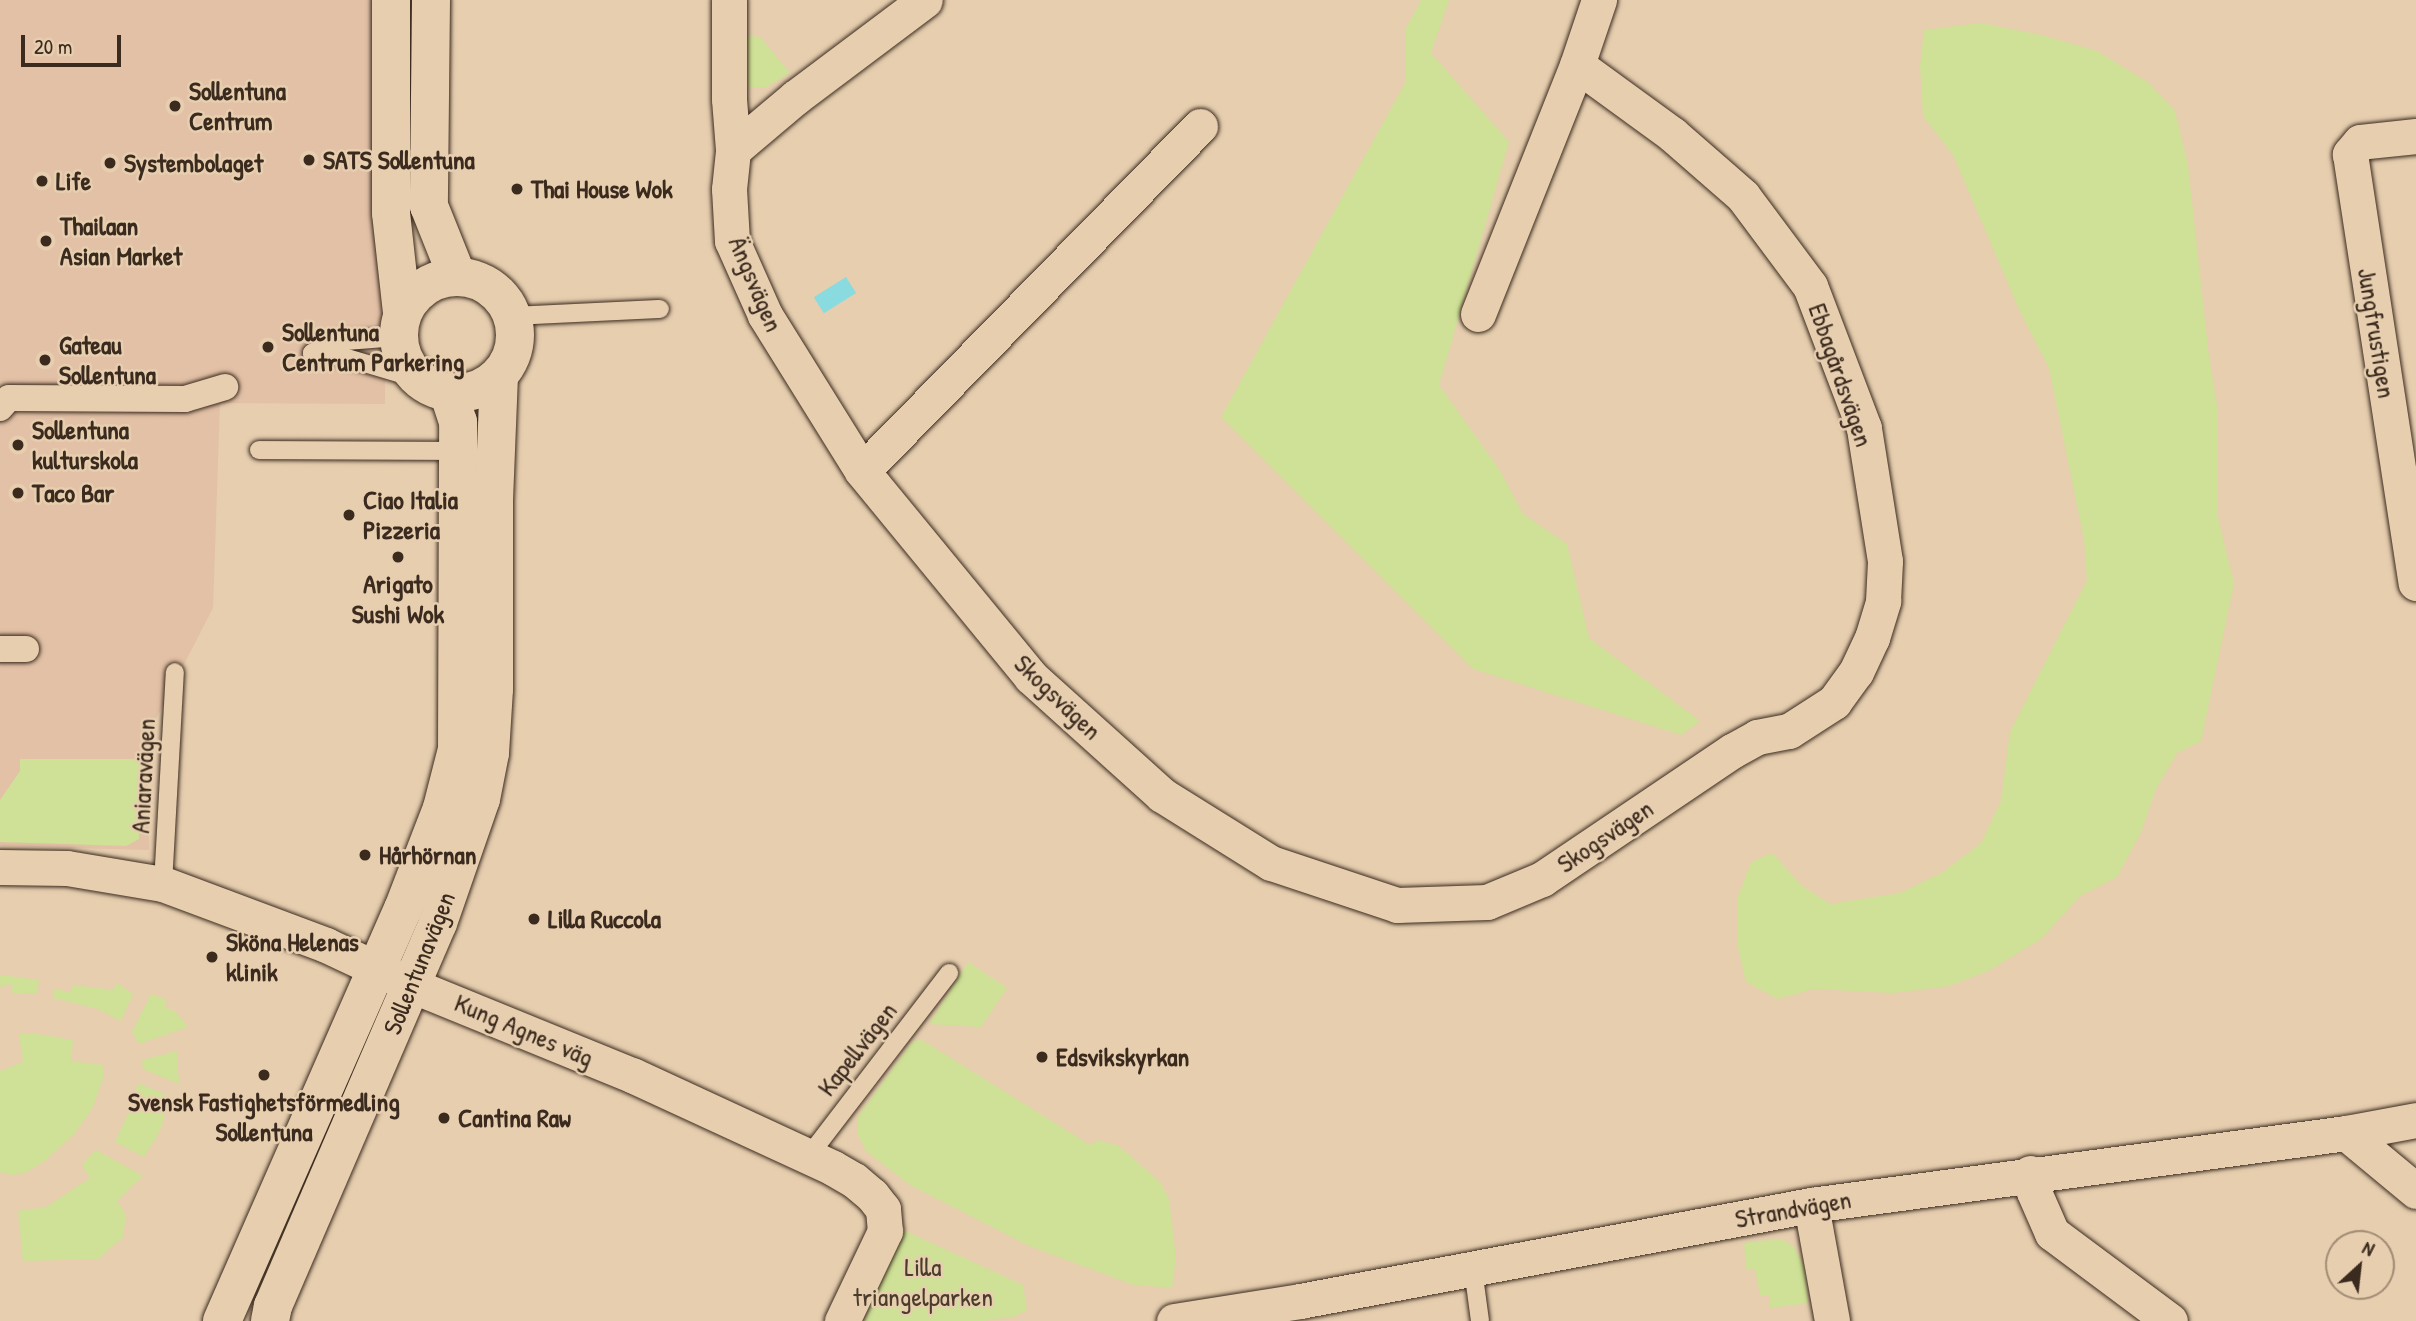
<!DOCTYPE html>
<meta charset="utf-8">
<style>
body{margin:0}
#map{position:relative;width:2416px;height:1321px;overflow:hidden;background:#e6ceaf;font-family:"Patrick Hand",sans-serif}
div>[style]{position:absolute}
.built>*{inset:0;background:#e2c1a6}
.green>*{inset:0;background:#cee196}
.water>*{inset:0;background:#89dbe0;transform-origin:0 0}
.roads{filter:drop-shadow(0 0 2px #3b2a1e) drop-shadow(0 0 2px #3b2a1e)}
.service>*{height:18px;margin:-9px;padding:0 9px;transform-origin:9px;border-radius:9px;background:#e6ceaf}
.pedestrian>*{height:26px;margin:-13px;padding:0 13px;transform-origin:13px;border-radius:13px;background:#e6ceaf}
.minor>*{height:35px;margin:-17.5px;padding:0 17.5px;transform-origin:17.5px;border-radius:17.5px;background:#e6ceaf}
.tertiary>*{height:38px;margin:-19px;padding:0 19px;transform-origin:19px;border-radius:19px;background:#e6ceaf}
.tertiary>.ring{margin:-19px;padding:0;box-sizing:content-box;background:none;border:38px solid #e6ceaf;border-radius:50%}
.dots>*{width:19px;height:19px;translate:-50% -50%;box-sizing:border-box;border:4px solid #e6ceaf;border-radius:50%}
span{translate:-50% -50%;white-space:nowrap;text-align:center;line-height:1.15;-webkit-text-stroke:5px #e6ceaf;paint-order:stroke}
.poi-label{font-size:26px;color:#3b2a1e;font-weight:700}
.left{translate:0 -50%;text-align:left}
.street-label{font-size:26px;color:#3b2a1e}
.park-label{font-size:26px;color:#4a3c2a}
.north{position:absolute;left:2325px;top:1230px;width:70px;height:70px;box-sizing:border-box;background:#e6ceaf;border:2px solid #a28c75;border-radius:50%;rotate:27deg;font-size:19px;font-weight:700;line-height:28px;text-align:center;color:#3b2a1e}
.north::after{content:'';display:block;margin:auto;width:24px;height:32px;background:#3b2a1e;clip-path:polygon(50% 0,100% 100%,50% 72%,0 100%)}
.scale{position:absolute;left:21px;top:35px;width:100px;height:32px;box-sizing:border-box;border:4px solid #3b2a1e;border-top:0;padding-left:9px;font-size:21px;line-height:24px;white-space:nowrap;color:#3b2a1e;-webkit-text-stroke:5px #e6ceaf;paint-order:stroke}
</style>
<div id="map">
<div class="built">
<i style="clip-path:polygon(0 0,386px 0,385px 404px,220px 403px,213px 608px,146px 738px,149px 850px,0 846px)"></i>
</div>
<div class="green">
<i style="clip-path:polygon(1421px 0,1449px 0,1431px 53px,1509px 142px,1439px 385px,1499px 469px,1523px 514px,1567px 544px,1589px 638px,1700px 721px,1681px 735px,1473px 669px,1221px 417px,1405px 83px,1406px 28px)"></i>
<i style="clip-path:polygon(1981px 23px,2041px 35px,2097px 51px,2149px 83px,2175px 111px,2188px 165px,2208px 348px,2218px 413px,2218px 518px,2234px 583px,2201px 741px,2177px 753px,2156px 789px,2141px 832px,2117px 877px,2080px 896px,2041px 939px,1988px 971px,1949px 986px,1893px 993px,1814px 989px,1778px 999px,1746px 982px,1737px 944px,1737px 899px,1751px 862px,1772px 853px,1801px 885px,1830px 904px,1900px 893px,1943px 872px,1981px 843px,2001px 801px,2010px 732px,2087px 580px,2084px 540px,2049px 368px,2021px 314px,1953px 155px,1923px 116px,1920px 65px,1924px 30px)"></i>
<i style="clip-path:polygon(741px 35px,760px 37px,790px 73px,767px 87px,740px 88px)"></i>
<i style="clip-path:polygon(20px 759px,141px 759px,139px 839px,126px 846px,0 842px,0 800px,20px 771px)"></i>
<i style="clip-path:polygon(968px 962px,1007px 988px,981px 1027px,929px 1024px)"></i>
<i style="clip-path:polygon(0 975px,39px 980px,37px 993px,13px 994px,11px 984px,0 987px)"></i>
<i style="clip-path:polygon(117px 983px,133px 994px,121px 1021px,98px 1009px,53px 998px,54px 989px,71px 992px,73px 985px,113px 990px)"></i>
<i style="clip-path:polygon(151px 994px,165px 999px,166px 1008px,175px 1011px,188px 1027px,139px 1044px,132px 1032px)"></i>
<i style="clip-path:polygon(32px 1033px,73px 1040px,71px 1061px,103px 1065px,104px 1076px,92px 1109px,74px 1134px,46px 1160px,27px 1172px,13px 1175px,0 1172px,0 1071px,23px 1062px,19px 1034px)"></i>
<i style="clip-path:polygon(922px 1040px,1090px 1145px,1098px 1140px,1119px 1146px,1160px 1182px,1169px 1199px,1176px 1257px,1172px 1288px,1134px 1285px,1029px 1246px,910px 1185px,866px 1151px,858px 1135px,858px 1116px,913px 1041px)"></i>
<i style="clip-path:polygon(177px 1051px,179px 1084px,143px 1069px,142px 1060px)"></i>
<i style="clip-path:polygon(138px 1083px,171px 1097px,159px 1133px,144px 1157px,115px 1142px,132px 1105px)"></i>
<i style="clip-path:polygon(96px 1150px,143px 1176px,117px 1201px,126px 1215px,123px 1237px,98px 1259px,23px 1261px,18px 1211px,46px 1207px,90px 1178px,82px 1165px)"></i>
<i style="clip-path:polygon(901px 1229px,1023px 1285px,1027px 1309px,1017px 1316px,984px 1321px,864px 1321px)"></i>
<i style="clip-path:polygon(1782px 1239px,1794px 1247px,1806px 1269px,1807px 1303px,1770px 1308px,1769px 1296px,1760px 1296px,1755px 1269px,1746px 1270px,1744px 1245px,1747px 1242px)"></i>
</div>
<div class="water">
<i style="left:846px;top:277px;width:19px;height:38px;rotate:58deg"></i>
</div>
<div class="roads">
<div class="service">
<i style="left:511px;top:316px;width:149px;rotate:-2.7deg"></i>
<i style="left:312px;top:353px;width:32px;rotate:7deg"></i>
<i style="left:344px;top:357px;width:77px;rotate:16.6deg"></i>
<i style="left:312px;top:353px;width:24px;rotate:-28deg"></i>
<i style="left:333px;top:342px;width:65px;rotate:-4.4deg"></i>
<i style="left:259px;top:450px;width:198px;rotate:0.3deg"></i>
<i style="left:163px;top:884px;width:212px;rotate:-86.8deg"></i>
<i style="left:808px;top:1157px;width:232px;rotate:-52.5deg"></i>
<i style="left:1473px;top:1269px;width:52px;rotate:82.3deg"></i>
</div>
<div class="pedestrian">
<i style="left:0;top:408px;width:13px;rotate:-48deg"></i>
<i style="left:9px;top:398px;width:176px;rotate:0.3deg"></i>
<i style="left:185px;top:399px;width:42px;rotate:-16.7deg"></i>
<i style="left:0;top:649px;width:26px"></i>
</div>
<div class="minor">
<i style="left:729px;top:0;width:99px;rotate:90deg"></i>
<i style="left:729px;top:99px;width:51px;rotate:85.5deg"></i>
<i style="left:1200px;top:126px;width:483px;rotate:134.4deg"></i>
<i style="left:862px;top:471px;width:266px;rotate:50.6deg"></i>
<i style="left:1031px;top:677px;width:176px;rotate:42deg"></i>
<i style="left:1162px;top:795px;width:128px;rotate:32deg"></i>
<i style="left:1271px;top:863px;width:133px;rotate:18.4deg"></i>
<i style="left:1397px;top:905px;width:90px;rotate:-1.9deg"></i>
<i style="left:1487px;top:902px;width:60px;rotate:-22.7deg"></i>
<i style="left:1542px;top:879px;width:229px;rotate:-34deg"></i>
<i style="left:1732px;top:751px;width:29px;rotate:-29deg"></i>
<i style="left:1757px;top:737px;width:33px;rotate:-11deg"></i>
<i style="left:1789px;top:731px;width:54px;rotate:-32.8deg"></i>
<i style="left:1834px;top:702px;width:37px;rotate:-54deg"></i>
<i style="left:1856px;top:672px;width:38px;rotate:-65deg"></i>
<i style="left:1872px;top:638px;width:39px;rotate:-73deg"></i>
<i style="left:1883px;top:601px;width:40px;rotate:-87.1deg"></i>
<i style="left:1885px;top:561px;width:135px;rotate:-99deg"></i>
<i style="left:1864px;top:428px;width:152px;rotate:-110.8deg"></i>
<i style="left:1810px;top:286px;width:112px;rotate:-126.7deg"></i>
<i style="left:1743px;top:196px;width:94px;rotate:-138.9deg"></i>
<i style="left:1672px;top:134px;width:117px;rotate:-144deg"></i>
<i style="left:2416px;top:136px;width:56px;rotate:173.9deg"></i>
<i style="left:2360px;top:142px;width:16px;rotate:130deg"></i>
<i style="left:2350px;top:154px;width:434px;rotate:81.3deg"></i>
<i style="left:1478px;top:314px;width:268px;rotate:-68.3deg"></i>
<i style="left:1577px;top:65px;width:69px;rotate:-71.3deg"></i>
<i style="left:862px;top:471px;width:184px;rotate:-121.9deg"></i>
<i style="left:765px;top:315px;width:81px;rotate:-114deg"></i>
<i style="left:732px;top:241px;width:52px;rotate:-93.3deg"></i>
<i style="left:729px;top:189px;width:39px;rotate:-84deg"></i>
<i style="left:733px;top:150px;width:82px;rotate:-40.1deg"></i>
<i style="left:796px;top:97px;width:161px;rotate:-36.9deg"></i>
<i style="left:0;top:867px;width:67px;rotate:0.9deg"></i>
<i style="left:67px;top:868px;width:97px;rotate:9.5deg"></i>
<i style="left:163px;top:884px;width:174px;rotate:20.5deg"></i>
<i style="left:326px;top:945px;width:94px;rotate:25.2deg"></i>
<i style="left:411px;top:985px;width:239px;rotate:22.2deg"></i>
<i style="left:632px;top:1075px;width:221px;rotate:24.8deg"></i>
<i style="left:833px;top:1168px;width:24px;rotate:30deg"></i>
<i style="left:854px;top:1180px;width:23px;rotate:40deg"></i>
<i style="left:872px;top:1195px;width:18px;rotate:52deg"></i>
<i style="left:883px;top:1209px;width:22px;rotate:85deg"></i>
<i style="left:885px;top:1231px;width:100px;rotate:115.5deg"></i>
<i style="left:2346px;top:1133px;width:91px;rotate:39.6deg"></i>
<i style="left:2030px;top:1173px;width:19px;rotate:78deg"></i>
<i style="left:2034px;top:1192px;width:45px;rotate:66.3deg"></i>
<i style="left:2052px;top:1233px;width:147px;rotate:36.7deg"></i>
<i style="left:1811px;top:1205px;width:118px;rotate:79.7deg"></i>
<i style="left:1174px;top:1321px;width:128px;rotate:-9deg"></i>
<i style="left:1300px;top:1301px;width:520px;rotate:-10.64deg"></i>
<i style="left:1811px;top:1205px;width:540px;rotate:-7.66deg"></i>
<i style="left:2346px;top:1133px;width:71px;rotate:-10.5deg"></i>
</div>
<div class="tertiary">
<i style="left:391px;top:0;width:213px;rotate:90deg"></i>
<i style="left:391px;top:213px;width:100px;rotate:83.7deg"></i>
<i style="left:431px;top:0;width:206px;rotate:90.6deg"></i>
<i style="left:429px;top:206px;width:75px;rotate:68.2deg"></i>
<i class="ring" style="left:399px;top:277px;width:78px;height:78px"></i>
<i style="left:222px;top:1321px;width:450px;rotate:-66.3deg"></i>
<i style="left:403px;top:909px;width:108px;rotate:-68.9deg"></i>
<i style="left:442px;top:808px;width:61px;rotate:-75.7deg"></i>
<i style="left:457px;top:749px;width:327px;rotate:-89.8deg"></i>
<i style="left:458px;top:422px;width:32px;rotate:-108deg"></i>
<i style="left:270px;top:1321px;width:15px;rotate:-79deg"></i>
<i style="left:273px;top:1306px;width:417px;rotate:-66.7deg"></i>
<i style="left:438px;top:923px;width:131px;rotate:-70.9deg"></i>
<i style="left:481px;top:799px;width:47px;rotate:-78.9deg"></i>
<i style="left:490px;top:753px;width:64px;rotate:-86.4deg"></i>
<i style="left:494px;top:689px;width:189px;rotate:-90deg"></i>
<i style="left:494px;top:500px;width:123px;rotate:-87.7deg"></i>
</div>
</div>
<div class="dots">
<i style="left:175px;top:106px;background:#3b2a1e"></i>
<i style="left:309px;top:160px;background:#3b2a1e"></i>
<i style="left:110px;top:163px;background:#3b2a1e"></i>
<i style="left:42px;top:181px;background:#3b2a1e"></i>
<i style="left:517px;top:189px;background:#3b2a1e"></i>
<i style="left:46px;top:241px;background:#3b2a1e"></i>
<i style="left:268px;top:347px;background:#3b2a1e"></i>
<i style="left:45px;top:360px;background:#3b2a1e"></i>
<i style="left:18px;top:445px;background:#3b2a1e"></i>
<i style="left:18px;top:493px;background:#3b2a1e"></i>
<i style="left:349px;top:515px;background:#3b2a1e"></i>
<i style="left:398px;top:557px;background:#3b2a1e"></i>
<i style="left:365px;top:855px;background:#3b2a1e"></i>
<i style="left:534px;top:919px;background:#3b2a1e"></i>
<i style="left:212px;top:957px;background:#3b2a1e"></i>
<i style="left:1042px;top:1057px;background:#3b2a1e"></i>
<i style="left:264px;top:1075px;background:#3b2a1e"></i>
<i style="left:444px;top:1118px;background:#3b2a1e"></i>
</div>
<div class="poi-label">
<span class="left" style="left:189px;top:106px">Sollentuna<br>Centrum</span>
<span class="left" style="left:323px;top:160px">SATS Sollentuna</span>
<span class="left" style="left:124px;top:163px">Systembolaget</span>
<span class="left" style="left:56px;top:181px">Life</span>
<span class="left" style="left:531px;top:189px">Thai House Wok</span>
<span class="left" style="left:60px;top:241px">Thailaan<br>Asian Market</span>
<span class="left" style="left:282px;top:347px">Sollentuna<br>Centrum Parkering</span>
<span class="left" style="left:59px;top:360px">Gateau<br>Sollentuna</span>
<span class="left" style="left:32px;top:445px">Sollentuna<br>kulturskola</span>
<span class="left" style="left:32px;top:493px">Taco Bar</span>
<span class="left" style="left:363px;top:515px">Ciao Italia<br>Pizzeria</span>
<span style="left:398px;top:599px">Arigato<br>Sushi Wok</span>
<span class="left" style="left:379px;top:855px">Hårhörnan</span>
<span class="left" style="left:548px;top:919px">Lilla Ruccola</span>
<span class="left" style="left:226px;top:957px">Sköna Helenas<br>klinik</span>
<span class="left" style="left:1056px;top:1057px">Edsvikskyrkan</span>
<span style="left:264px;top:1117px">Svensk Fastighetsförmedling<br>Sollentuna</span>
<span class="left" style="left:458px;top:1118px">Cantina Raw</span>
</div>
<div class="street-label">
<span style="left:756px;top:284px;rotate:67deg">Ängsvägen</span>
<span style="left:2377px;top:333px;rotate:81deg">Jungfrustigen</span>
<span style="left:1841px;top:375px;rotate:71deg">Ebbagårdsvägen</span>
<span style="left:1058px;top:697px;rotate:44deg">Skogsvägen</span>
<span style="left:143px;top:776px;rotate:-87deg">Aniaravägen</span>
<span style="left:1605px;top:836px;rotate:-34deg">Skogsvägen</span>
<span style="left:419px;top:963px;rotate:-68deg">Sollentunavägen</span>
<span style="left:524px;top:1030px;rotate:23deg">Kung Agnes väg</span>
<span style="left:857px;top:1049px;rotate:-52deg">Kapellvägen</span>
<span style="left:1793px;top:1209px;rotate:-10deg">Strandvägen</span>
</div>
<div class="park-label">
<span style="left:923px;top:1282px">Lilla<br>triangelparken</span>
</div>
<div class="north">N</div>
<div class="scale">20 m</div>
</div>
